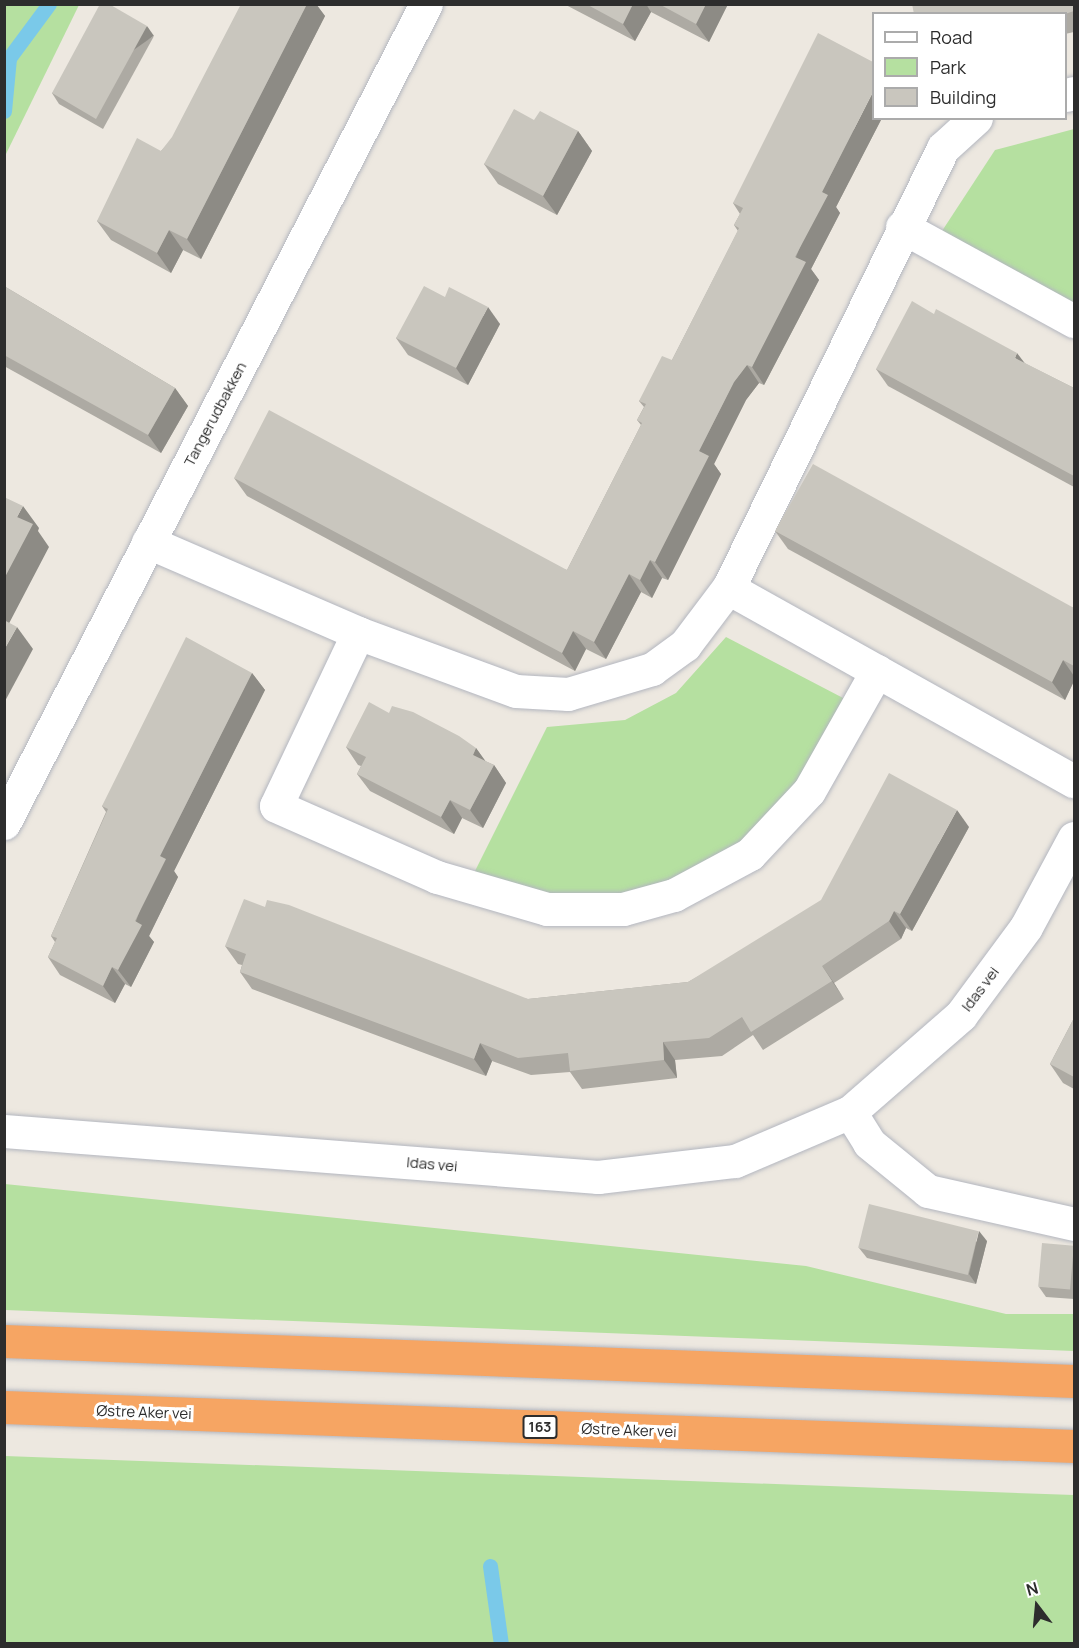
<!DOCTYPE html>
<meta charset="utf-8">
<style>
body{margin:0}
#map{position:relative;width:1079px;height:1648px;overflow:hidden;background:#ede8e0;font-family:Manrope,sans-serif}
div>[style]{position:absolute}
.green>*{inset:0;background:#b5e0a0}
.stream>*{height:15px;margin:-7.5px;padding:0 7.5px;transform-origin:7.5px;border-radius:7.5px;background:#7ac9e9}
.roads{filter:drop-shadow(0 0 2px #b3b6bf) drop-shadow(0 0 2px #b3b6bf)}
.street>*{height:33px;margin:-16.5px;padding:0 16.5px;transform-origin:16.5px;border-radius:16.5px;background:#fff}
.highway>*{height:33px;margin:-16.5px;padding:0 16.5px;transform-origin:16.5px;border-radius:16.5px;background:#f6a563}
.wall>*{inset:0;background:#adaaa3}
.shaded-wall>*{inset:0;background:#8d8b85;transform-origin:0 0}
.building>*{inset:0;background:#c9c6be;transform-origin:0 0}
span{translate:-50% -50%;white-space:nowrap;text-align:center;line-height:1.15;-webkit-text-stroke:6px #fff;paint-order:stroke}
.shield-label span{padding:2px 4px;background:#fff;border:2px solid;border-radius:4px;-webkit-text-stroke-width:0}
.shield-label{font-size:14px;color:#2d2d2d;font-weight:700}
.street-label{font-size:15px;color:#2d2d2d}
.frame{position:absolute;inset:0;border:6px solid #2d2d2d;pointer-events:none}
.legend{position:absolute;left:872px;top:12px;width:195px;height:108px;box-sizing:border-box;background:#fff;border:2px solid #ababab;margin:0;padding:8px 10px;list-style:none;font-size:18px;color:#2d2d2d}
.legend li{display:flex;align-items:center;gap:12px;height:30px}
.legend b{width:30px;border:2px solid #ababab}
.north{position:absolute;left:1007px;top:1576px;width:60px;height:60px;-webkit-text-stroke:4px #fff;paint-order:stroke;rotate:344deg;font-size:16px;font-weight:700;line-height:24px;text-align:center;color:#2d2d2d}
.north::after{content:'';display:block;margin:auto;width:21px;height:27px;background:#2d2d2d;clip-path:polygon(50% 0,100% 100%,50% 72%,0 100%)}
</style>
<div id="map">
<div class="green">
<i style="clip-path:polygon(5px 4px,79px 5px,5px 156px,4px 5px)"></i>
<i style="clip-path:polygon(1074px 129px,1074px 303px,942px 231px,995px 150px)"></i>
<i style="clip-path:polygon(726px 637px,845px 699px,797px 784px,742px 845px,666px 883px,615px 896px,550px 898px,473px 875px,547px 727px,625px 720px,676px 693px)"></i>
<i style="clip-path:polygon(5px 1184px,806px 1266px,1006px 1314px,1074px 1314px,1074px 1351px,5px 1310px)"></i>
<i style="clip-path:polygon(5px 1456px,1074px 1495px,1074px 1643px,5px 1643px)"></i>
</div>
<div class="stream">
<i style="left:4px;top:111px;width:53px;rotate:-84.6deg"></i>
<i style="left:9px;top:58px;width:67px;rotate:-53.5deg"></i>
<i style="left:490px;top:1566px;width:79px;rotate:82deg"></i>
</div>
<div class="roads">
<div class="street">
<i style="left:1066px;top:95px;width:8px;rotate:-14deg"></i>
<i style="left:976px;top:118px;width:45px;rotate:137.7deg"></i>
<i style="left:943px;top:148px;width:490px;rotate:116deg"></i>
<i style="left:728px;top:588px;width:396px;rotate:29.2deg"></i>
<i style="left:902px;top:227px;width:196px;rotate:28.7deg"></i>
<i style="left:148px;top:542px;width:229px;rotate:23.4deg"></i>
<i style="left:358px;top:633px;width:168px;rotate:20.2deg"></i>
<i style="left:516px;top:691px;width:52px;rotate:3.3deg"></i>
<i style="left:568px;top:694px;width:88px;rotate:-16.6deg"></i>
<i style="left:652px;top:669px;width:41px;rotate:-36deg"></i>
<i style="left:685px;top:645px;width:71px;rotate:-53deg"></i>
<i style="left:358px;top:633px;width:191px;rotate:115.4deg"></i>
<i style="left:276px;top:806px;width:176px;rotate:23.8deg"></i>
<i style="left:437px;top:877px;width:115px;rotate:16.2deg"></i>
<i style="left:547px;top:909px;width:76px"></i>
<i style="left:623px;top:909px;width:53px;rotate:-15.4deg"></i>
<i style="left:674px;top:895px;width:86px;rotate:-28.3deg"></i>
<i style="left:750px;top:854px;width:86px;rotate:-46.9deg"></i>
<i style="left:809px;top:791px;width:138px;rotate:-60.5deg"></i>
<i style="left:4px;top:823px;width:921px;rotate:-62.74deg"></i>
<i style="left:850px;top:1112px;width:36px;rotate:58deg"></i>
<i style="left:869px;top:1143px;width:76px;rotate:39.1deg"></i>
<i style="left:928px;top:1191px;width:150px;rotate:12.7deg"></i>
<i style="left:4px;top:1131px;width:596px;rotate:4.43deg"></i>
<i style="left:598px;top:1177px;width:138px;rotate:-6.7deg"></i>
<i style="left:735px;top:1161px;width:125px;rotate:-23.1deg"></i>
<i style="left:850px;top:1112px;width:147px;rotate:-41.1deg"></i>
<i style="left:961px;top:1015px;width:109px;rotate:-53.5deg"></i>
<i style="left:1026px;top:927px;width:101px;rotate:-61.7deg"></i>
</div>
<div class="highway">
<i style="left:4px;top:1341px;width:1071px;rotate:2.14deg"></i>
<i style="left:4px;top:1407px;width:1071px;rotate:2.09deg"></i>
</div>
</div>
<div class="wall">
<i style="clip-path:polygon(307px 4px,316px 4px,325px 16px,201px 259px,183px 250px,171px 273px,111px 240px,97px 221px,161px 151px)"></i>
<i style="clip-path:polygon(564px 4px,728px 4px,709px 42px,651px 12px,635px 41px)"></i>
<i style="clip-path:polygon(1074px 4px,1074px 32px,1065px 34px,1065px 14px)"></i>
<i style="clip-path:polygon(154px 36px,103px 129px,59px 104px,52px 93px)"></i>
<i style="clip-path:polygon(873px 118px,882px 118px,836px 207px,840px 213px,811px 269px,819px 280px,764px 385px,759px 383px,746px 400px,714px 464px,721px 474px,668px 580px,662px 578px,652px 598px,641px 592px,606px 659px,586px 649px,575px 671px,247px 496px,234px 478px,567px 570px,641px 425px,637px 420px,644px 407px,639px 401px,672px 360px,738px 231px,734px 225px,740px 214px,733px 203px)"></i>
<i style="clip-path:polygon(534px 120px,578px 131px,592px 151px,557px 215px,498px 184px,484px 164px)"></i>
<i style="clip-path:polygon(4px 286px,175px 388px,188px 406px,161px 453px,4px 366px)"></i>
<i style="clip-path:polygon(445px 297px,500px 324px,468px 385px,408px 355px,396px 338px)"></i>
<i style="clip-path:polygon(1024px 363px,1074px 388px,1074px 487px,888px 386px,876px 369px)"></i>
<i style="clip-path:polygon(775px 531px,1074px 608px,1074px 681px,1065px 700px,788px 549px)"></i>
<i style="clip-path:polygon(252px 673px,265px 690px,174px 871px,178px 877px,149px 936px,154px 942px,131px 987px,125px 984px,115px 1003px,60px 975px,48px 957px,55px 942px,51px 936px,106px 812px,102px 806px)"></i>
<i style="clip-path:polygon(346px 747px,476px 748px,485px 761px,494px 765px,506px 783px,483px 828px,462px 818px,454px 834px,370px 791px,357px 774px,361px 766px,358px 765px)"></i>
<i style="clip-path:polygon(969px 827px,912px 931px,906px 928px,901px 939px,834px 983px,844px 999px,763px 1050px,753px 1035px,722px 1056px,675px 1060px,677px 1078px,582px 1089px,570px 1072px,531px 1075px,492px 1061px,486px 1076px,252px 989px,240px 972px,242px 965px,238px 964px,225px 946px,528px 999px,688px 982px)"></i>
<i style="clip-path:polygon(1074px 1018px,1074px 1089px,1063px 1083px,1050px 1064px)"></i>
<i style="clip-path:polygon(987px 1241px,976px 1284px,867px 1258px,859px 1248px)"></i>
<i style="clip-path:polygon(1074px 1246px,1074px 1299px,1046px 1297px,1039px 1287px)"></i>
</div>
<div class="shaded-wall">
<i style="clip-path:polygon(307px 4px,316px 4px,325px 16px,201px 259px,187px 239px)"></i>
<i style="clip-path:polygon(633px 4px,646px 4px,651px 12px,635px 41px,623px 24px)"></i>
<i style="clip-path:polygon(706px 4px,728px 4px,709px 42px,696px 24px)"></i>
<i style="left:147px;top:26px;width:12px;height:106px;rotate:55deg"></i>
<i style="clip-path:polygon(873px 92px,873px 118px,882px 118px,836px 207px,840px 213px,811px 269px,819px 280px,764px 385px,752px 367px,822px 192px)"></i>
<i style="clip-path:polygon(578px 131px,592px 151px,557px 215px,543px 196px)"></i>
<i style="clip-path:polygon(169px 230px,183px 250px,171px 273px,157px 253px)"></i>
<i style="clip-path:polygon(488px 307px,500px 324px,468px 385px,456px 368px)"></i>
<i style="clip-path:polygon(1017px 353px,1030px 370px,1015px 358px)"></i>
<i style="clip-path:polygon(747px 365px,759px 383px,746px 400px,714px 464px,721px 474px,668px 580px,655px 562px,699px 451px,734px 382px)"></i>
<i style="clip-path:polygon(175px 388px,188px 406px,161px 453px,148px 435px)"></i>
<i style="clip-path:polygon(23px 506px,39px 528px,38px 531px,49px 547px,4px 633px,4px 579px,17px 517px)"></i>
<i style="clip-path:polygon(650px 560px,662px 578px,652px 598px,640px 580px)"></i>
<i style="clip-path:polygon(629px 574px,641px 592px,606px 659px,594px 642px)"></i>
<i style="clip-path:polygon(17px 627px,33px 649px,4px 703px,4px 650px)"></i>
<i style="clip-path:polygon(573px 631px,586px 649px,575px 671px,562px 653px)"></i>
<i style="clip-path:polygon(1063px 660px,1074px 676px,1074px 681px,1065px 700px,1052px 682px)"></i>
<i style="clip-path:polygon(252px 673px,265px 690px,174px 871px,178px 877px,149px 936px,154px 942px,131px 987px,118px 970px,160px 856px)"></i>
<i style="clip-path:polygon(476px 748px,489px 766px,473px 755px)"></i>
<i style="clip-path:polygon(494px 765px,506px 783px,483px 828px,470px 810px)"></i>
<i style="clip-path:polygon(450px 800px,462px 818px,454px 834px,441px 817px)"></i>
<i style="clip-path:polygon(957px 810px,969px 827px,912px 931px,900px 914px)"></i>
<i style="clip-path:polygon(894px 911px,906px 928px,901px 939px,889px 921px)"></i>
<i style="clip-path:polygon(822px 966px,834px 983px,844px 999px)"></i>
<i style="clip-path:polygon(112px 967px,125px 984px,115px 1003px,103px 986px)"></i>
<i style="clip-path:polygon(663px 1042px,675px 1060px,677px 1078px,664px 1060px)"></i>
<i style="clip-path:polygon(480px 1043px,492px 1061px,486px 1076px,474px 1059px)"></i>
<i style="clip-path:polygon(979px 1231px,987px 1241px,976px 1284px,969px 1274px)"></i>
</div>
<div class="building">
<i style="clip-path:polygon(100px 4px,109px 4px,147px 26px,96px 119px,52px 93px)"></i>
<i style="clip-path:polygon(241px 4px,307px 4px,187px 239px,169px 230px,157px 253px,97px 221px,137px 138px,161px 151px,172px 137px)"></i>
<i style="clip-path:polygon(586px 4px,633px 4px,623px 24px)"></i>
<i style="clip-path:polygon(659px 4px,706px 4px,696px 24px)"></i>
<i style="clip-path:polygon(912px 4px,1074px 4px,1074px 11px,1065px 14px,914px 14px)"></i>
<i style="clip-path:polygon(818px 33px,873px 62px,873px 92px,822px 192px,828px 195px,795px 257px,806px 262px,752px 367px,747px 365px,734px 382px,699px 451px,709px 456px,655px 562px,650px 560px,640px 580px,629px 574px,594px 642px,573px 631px,562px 653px,234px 478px,269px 410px,567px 570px,642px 423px,637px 420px,646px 404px,639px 401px,662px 356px,672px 360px,739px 228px,734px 225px,743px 208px,733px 203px)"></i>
<i style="clip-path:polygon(514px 109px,534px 120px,540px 111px,578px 131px,543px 196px,484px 164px)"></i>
<i style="clip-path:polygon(4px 286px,175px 388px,148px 435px,4px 355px)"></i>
<i style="clip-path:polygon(424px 286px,445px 297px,449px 287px,488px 307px,456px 368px,396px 338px)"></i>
<i style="clip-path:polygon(912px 301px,934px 314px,936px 309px,1017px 353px,1015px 358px,1074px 388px,1074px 476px,876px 369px)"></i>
<i style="clip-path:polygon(813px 464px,1074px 608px,1074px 666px,1063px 660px,1052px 682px,775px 531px)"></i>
<i style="clip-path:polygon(4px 497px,23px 506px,17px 517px,33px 524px,4px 579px)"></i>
<i style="clip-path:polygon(4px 620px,17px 627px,4px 650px)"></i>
<i style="clip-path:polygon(186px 637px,252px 673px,160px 856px,166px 859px,135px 921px,142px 925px,118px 970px,112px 967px,103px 986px,48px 957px,57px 938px,51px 936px,108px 809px,102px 806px)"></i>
<i style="clip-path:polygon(369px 702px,389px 713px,392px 706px,413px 712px,459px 736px,476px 748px,473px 755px,494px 765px,470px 810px,450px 800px,441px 817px,357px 774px,366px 757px,346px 747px)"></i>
<i style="clip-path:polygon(889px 773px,957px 810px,900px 914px,894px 911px,889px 921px,822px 966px,832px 981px,751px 1032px,742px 1017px,709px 1038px,663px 1042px,664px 1060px,570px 1071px,568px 1053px,518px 1058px,480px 1043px,474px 1059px,240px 972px,246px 954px,225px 946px,244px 899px,265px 907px,267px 900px,289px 905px,528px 999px,688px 982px,821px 900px)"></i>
<i style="clip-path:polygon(1074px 1018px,1074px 1077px,1050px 1064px)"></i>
<i style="left:869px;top:1204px;width:113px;height:45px;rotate:14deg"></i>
<i style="left:1042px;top:1243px;width:32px;height:44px;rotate:5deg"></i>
</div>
<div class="shield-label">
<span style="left:540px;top:1427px">163</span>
</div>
<div class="street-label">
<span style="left:215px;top:414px;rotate:-62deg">Tangerudbakken</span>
<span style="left:980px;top:989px;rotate:-53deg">Idas vei</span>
<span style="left:432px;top:1164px;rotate:5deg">Idas vei</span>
<span style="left:144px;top:1412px;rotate:2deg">Østre Aker vei</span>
<span style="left:629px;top:1430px;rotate:2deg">Østre Aker vei</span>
</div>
<div class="frame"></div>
<ul class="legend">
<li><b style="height:8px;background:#fff"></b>Road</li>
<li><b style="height:16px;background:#b5e0a0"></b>Park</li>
<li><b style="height:16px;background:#c9c6be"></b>Building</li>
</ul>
<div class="north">N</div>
</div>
